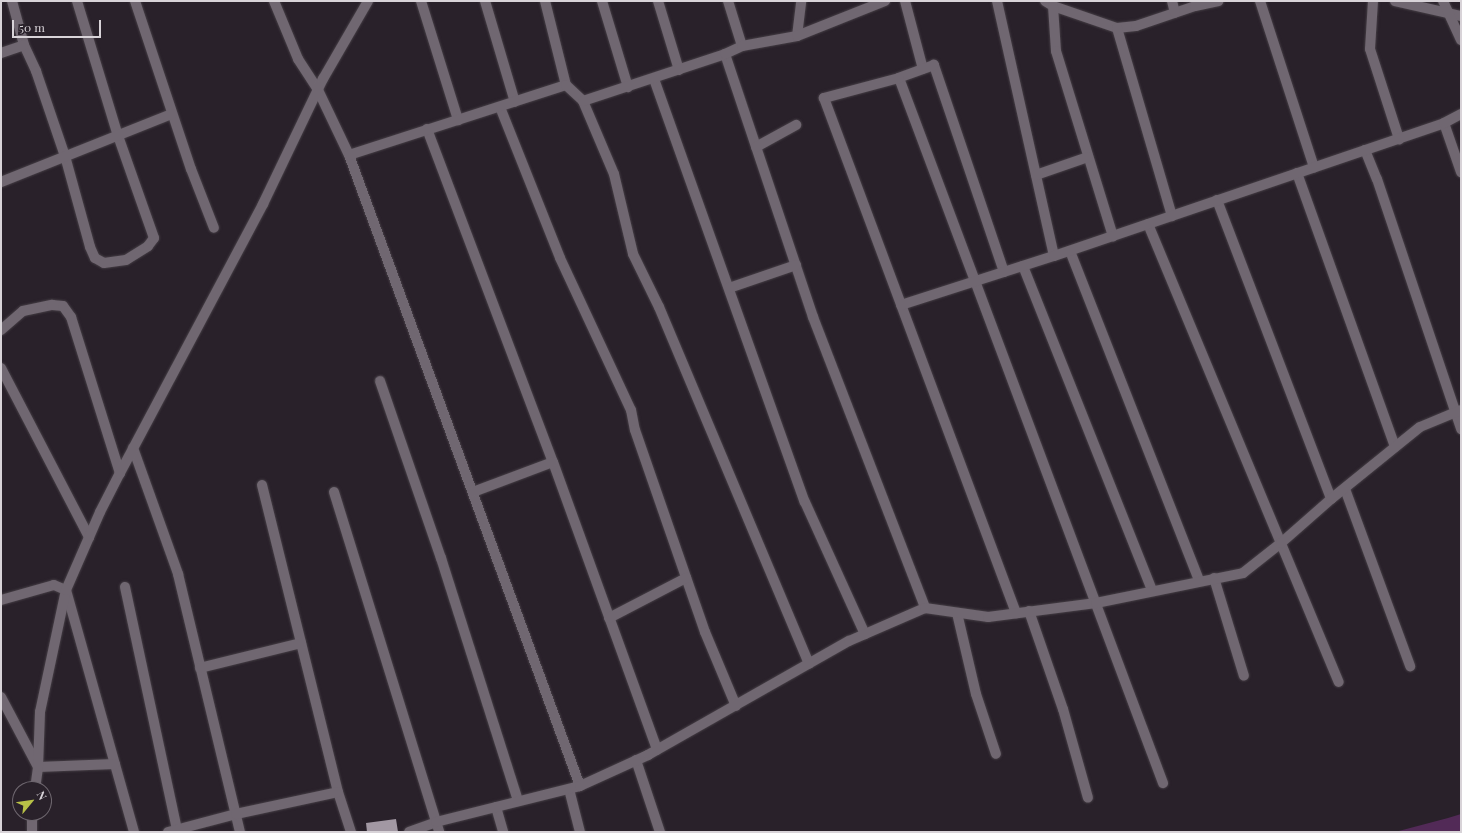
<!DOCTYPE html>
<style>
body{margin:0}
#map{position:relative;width:1462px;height:833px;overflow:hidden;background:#29212a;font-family:"Playfair Display",serif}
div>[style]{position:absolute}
.green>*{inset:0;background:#522a57}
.building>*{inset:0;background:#a298a3}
.roads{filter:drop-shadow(0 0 1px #453e45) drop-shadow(0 0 1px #453e45)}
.minor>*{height:10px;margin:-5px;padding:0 5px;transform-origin:5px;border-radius:5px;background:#706771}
span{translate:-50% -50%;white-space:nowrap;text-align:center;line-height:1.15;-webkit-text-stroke:4px #29212a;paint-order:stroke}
.frame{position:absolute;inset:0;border:2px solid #d8d3d8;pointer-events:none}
.north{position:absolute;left:12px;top:781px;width:40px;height:40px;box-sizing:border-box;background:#29212a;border:1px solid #6f6870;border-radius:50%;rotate:61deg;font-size:11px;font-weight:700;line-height:16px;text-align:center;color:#d8d3d8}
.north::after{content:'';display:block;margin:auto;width:14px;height:18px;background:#b8c147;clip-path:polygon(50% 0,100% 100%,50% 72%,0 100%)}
.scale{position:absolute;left:12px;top:20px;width:89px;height:18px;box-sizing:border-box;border:2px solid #d8d3d8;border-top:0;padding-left:5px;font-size:12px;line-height:14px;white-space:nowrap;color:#d8d3d8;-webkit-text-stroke:3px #29212a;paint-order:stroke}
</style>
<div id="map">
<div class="green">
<i style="clip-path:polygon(1461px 814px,1461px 832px,1395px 832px,1448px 818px)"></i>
</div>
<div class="building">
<i style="clip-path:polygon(396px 819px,398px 832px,367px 832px,366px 823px)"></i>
</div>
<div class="roads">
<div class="minor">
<i style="left:12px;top:1px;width:46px;rotate:74.7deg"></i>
<i style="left:24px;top:45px;width:29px;rotate:65deg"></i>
<i style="left:36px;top:71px;width:90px;rotate:71.2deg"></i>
<i style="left:65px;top:156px;width:94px;rotate:74.6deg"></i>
<i style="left:90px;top:247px;width:12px;rotate:66deg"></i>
<i style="left:95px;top:258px;width:10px;rotate:29deg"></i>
<i style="left:104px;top:263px;width:22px;rotate:-8deg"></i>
<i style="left:126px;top:260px;width:26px;rotate:-32deg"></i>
<i style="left:148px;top:246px;width:10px;rotate:-53deg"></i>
<i style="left:154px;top:238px;width:108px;rotate:-109.4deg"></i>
<i style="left:118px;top:136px;width:141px;rotate:-106.9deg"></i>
<i style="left:135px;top:1px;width:177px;rotate:71.6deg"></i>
<i style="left:191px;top:169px;width:63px;rotate:68.7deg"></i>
<i style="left:274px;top:1px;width:63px;rotate:67.5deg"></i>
<i style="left:298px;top:59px;width:37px;rotate:57deg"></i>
<i style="left:318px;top:90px;width:72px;rotate:64.5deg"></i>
<i style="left:349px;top:155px;width:672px;rotate:69.89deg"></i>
<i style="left:421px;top:1px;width:125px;rotate:72.7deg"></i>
<i style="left:485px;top:1px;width:105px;rotate:73.5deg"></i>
<i style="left:545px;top:1px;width:87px;rotate:76deg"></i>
<i style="left:602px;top:1px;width:90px;rotate:73.2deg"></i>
<i style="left:658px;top:1px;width:72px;rotate:73.1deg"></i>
<i style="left:728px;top:1px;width:47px;rotate:72.7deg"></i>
<i style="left:905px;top:1px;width:70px;rotate:75.2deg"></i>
<i style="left:997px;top:1px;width:261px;rotate:77.4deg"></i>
<i style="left:1045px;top:1px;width:9px;rotate:32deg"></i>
<i style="left:1053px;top:6px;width:68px;rotate:19deg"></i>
<i style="left:1117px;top:28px;width:19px;rotate:-6deg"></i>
<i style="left:1136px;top:26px;width:62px;rotate:-18.7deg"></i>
<i style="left:1195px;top:6px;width:24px;rotate:-12deg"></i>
<i style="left:1172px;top:1px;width:12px;rotate:76deg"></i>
<i style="left:1260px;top:1px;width:175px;rotate:72deg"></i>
<i style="left:1373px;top:1px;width:48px;rotate:93.6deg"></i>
<i style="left:1370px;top:49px;width:95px;rotate:72.1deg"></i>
<i style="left:1395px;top:1px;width:68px;rotate:12.8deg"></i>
<i style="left:1443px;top:1px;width:43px;rotate:65.2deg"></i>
<i style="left:1053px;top:6px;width:45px;rotate:86.2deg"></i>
<i style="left:1056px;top:51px;width:194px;rotate:72.9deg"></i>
<i style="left:1117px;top:28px;width:196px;rotate:73.7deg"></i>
<i style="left:797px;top:36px;width:35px;rotate:-83deg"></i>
<i style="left:1px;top:53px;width:24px;rotate:-19deg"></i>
<i style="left:725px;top:54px;width:277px;rotate:71.5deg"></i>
<i style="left:813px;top:317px;width:312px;rotate:68.9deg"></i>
<i style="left:899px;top:78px;width:753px;rotate:69.47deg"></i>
<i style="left:654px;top:79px;width:449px;rotate:70.4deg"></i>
<i style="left:805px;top:502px;width:145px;rotate:65.6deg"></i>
<i style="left:583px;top:101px;width:79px;rotate:67deg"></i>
<i style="left:614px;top:174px;width:82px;rotate:76.6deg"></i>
<i style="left:633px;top:254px;width:59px;rotate:63.9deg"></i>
<i style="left:659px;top:307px;width:387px;rotate:67.2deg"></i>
<i style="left:500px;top:107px;width:162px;rotate:68.3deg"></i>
<i style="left:560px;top:258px;width:168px;rotate:65deg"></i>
<i style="left:631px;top:410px;width:20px;rotate:79deg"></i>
<i style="left:635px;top:430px;width:214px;rotate:70.9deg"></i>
<i style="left:705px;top:632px;width:80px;rotate:67.3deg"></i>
<i style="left:1444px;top:123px;width:52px;rotate:70.9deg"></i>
<i style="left:427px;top:129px;width:356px;rotate:69.3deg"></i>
<i style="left:553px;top:462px;width:306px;rotate:70.1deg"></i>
<i style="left:756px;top:147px;width:46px;rotate:-28.8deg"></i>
<i style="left:1365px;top:150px;width:31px;rotate:68deg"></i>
<i style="left:1377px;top:179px;width:264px;rotate:71.4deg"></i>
<i style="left:349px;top:155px;width:228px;rotate:-17.9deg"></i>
<i style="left:566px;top:85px;width:23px;rotate:43deg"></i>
<i style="left:583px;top:101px;width:150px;rotate:-18.3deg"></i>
<i style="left:725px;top:54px;width:19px;rotate:-25deg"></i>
<i style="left:742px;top:46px;width:56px;rotate:-10.3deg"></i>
<i style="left:797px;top:36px;width:95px;rotate:-21.7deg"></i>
<i style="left:1297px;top:173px;width:291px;rotate:70.3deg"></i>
<i style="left:1036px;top:175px;width:55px;rotate:-19.1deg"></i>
<i style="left:1px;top:182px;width:184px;rotate:-21.7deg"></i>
<i style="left:1217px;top:200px;width:320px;rotate:69.1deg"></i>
<i style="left:1148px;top:224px;width:496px;rotate:67.4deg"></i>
<i style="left:1070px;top:251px;width:354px;rotate:68.6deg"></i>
<i style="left:1023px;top:266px;width:349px;rotate:68.3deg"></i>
<i style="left:1004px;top:272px;width:219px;rotate:-108.7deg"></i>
<i style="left:934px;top:65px;width:37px;rotate:160deg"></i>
<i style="left:899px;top:78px;width:78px;rotate:165.1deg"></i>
<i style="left:824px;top:98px;width:550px;rotate:69.55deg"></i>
<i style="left:729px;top:288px;width:71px;rotate:-18.9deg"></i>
<i style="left:901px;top:305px;width:161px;rotate:-17.8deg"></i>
<i style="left:1054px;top:256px;width:412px;rotate:-18.8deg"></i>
<i style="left:1444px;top:123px;width:19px;rotate:-28deg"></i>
<i style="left:1px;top:330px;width:29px;rotate:-41deg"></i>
<i style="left:23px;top:311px;width:30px;rotate:-12deg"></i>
<i style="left:52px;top:305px;width:11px;rotate:5deg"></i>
<i style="left:63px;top:306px;width:14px;rotate:54deg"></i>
<i style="left:71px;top:317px;width:164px;rotate:72.6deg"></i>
<i style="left:1px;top:368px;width:191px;rotate:62.5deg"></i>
<i style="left:380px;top:381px;width:187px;rotate:71deg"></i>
<i style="left:441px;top:558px;width:255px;rotate:72.4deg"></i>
<i style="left:133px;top:448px;width:134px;rotate:70.3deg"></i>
<i style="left:178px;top:574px;width:265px;rotate:76.5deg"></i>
<i style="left:262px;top:485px;width:316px;rotate:76.1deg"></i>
<i style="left:338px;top:792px;width:42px;rotate:72deg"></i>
<i style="left:1345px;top:489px;width:189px;rotate:69.8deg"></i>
<i style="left:334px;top:492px;width:356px;rotate:72.8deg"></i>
<i style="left:473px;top:492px;width:85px;rotate:-20.6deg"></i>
<i style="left:1214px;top:578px;width:102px;rotate:73deg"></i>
<i style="left:125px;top:587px;width:249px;rotate:77.9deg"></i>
<i style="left:1px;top:600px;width:55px;rotate:-15.8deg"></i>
<i style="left:54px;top:585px;width:13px;rotate:23deg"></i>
<i style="left:66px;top:590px;width:251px;rotate:74.3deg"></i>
<i style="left:1029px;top:611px;width:104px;rotate:70.9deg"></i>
<i style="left:1063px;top:709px;width:92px;rotate:74.3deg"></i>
<i style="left:957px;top:613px;width:83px;rotate:76.8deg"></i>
<i style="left:976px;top:694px;width:63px;rotate:71.6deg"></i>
<i style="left:609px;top:618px;width:87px;rotate:-27.5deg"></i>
<i style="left:200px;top:668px;width:104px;rotate:-13.9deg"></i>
<i style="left:1px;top:697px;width:79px;rotate:62.1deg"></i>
<i style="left:38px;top:767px;width:77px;rotate:-2.2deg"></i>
<i style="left:636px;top:760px;width:76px;rotate:71.6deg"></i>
<i style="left:35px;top:789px;width:22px;rotate:-82deg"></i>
<i style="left:38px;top:767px;width:55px;rotate:-87.9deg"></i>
<i style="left:40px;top:712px;width:125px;rotate:-78deg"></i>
<i style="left:66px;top:590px;width:85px;rotate:-66.4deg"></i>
<i style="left:100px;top:512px;width:44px;rotate:-62.9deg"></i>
<i style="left:120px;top:473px;width:305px;rotate:-62deg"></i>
<i style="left:263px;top:204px;width:139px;rotate:-64.4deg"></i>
<i style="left:323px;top:79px;width:90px;rotate:-60deg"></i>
<i style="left:569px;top:789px;width:44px;rotate:75.7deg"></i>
<i style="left:496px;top:807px;width:26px;rotate:74deg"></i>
<i style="left:32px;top:832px;width:19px;rotate:-90deg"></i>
<i style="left:168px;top:832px;width:70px;rotate:-14.8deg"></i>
<i style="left:236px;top:814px;width:104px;rotate:-12.2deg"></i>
<i style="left:409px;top:832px;width:29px;rotate:-20deg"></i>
<i style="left:436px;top:822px;width:148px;rotate:-14deg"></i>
<i style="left:580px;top:786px;width:75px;rotate:-24.5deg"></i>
<i style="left:648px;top:755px;width:231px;rotate:-29.6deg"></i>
<i style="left:849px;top:641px;width:83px;rotate:-23.5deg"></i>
<i style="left:925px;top:608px;width:64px;rotate:8.1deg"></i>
<i style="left:988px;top:617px;width:109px;rotate:-7.4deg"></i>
<i style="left:1096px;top:603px;width:150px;rotate:-11.5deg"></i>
<i style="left:1243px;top:573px;width:48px;rotate:-38.3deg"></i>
<i style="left:1281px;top:543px;width:67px;rotate:-41.3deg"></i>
<i style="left:1331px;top:499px;width:114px;rotate:-39deg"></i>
<i style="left:1420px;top:427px;width:44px;rotate:-22.5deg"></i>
</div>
</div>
<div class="frame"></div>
<div class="north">N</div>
<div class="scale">50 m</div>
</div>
